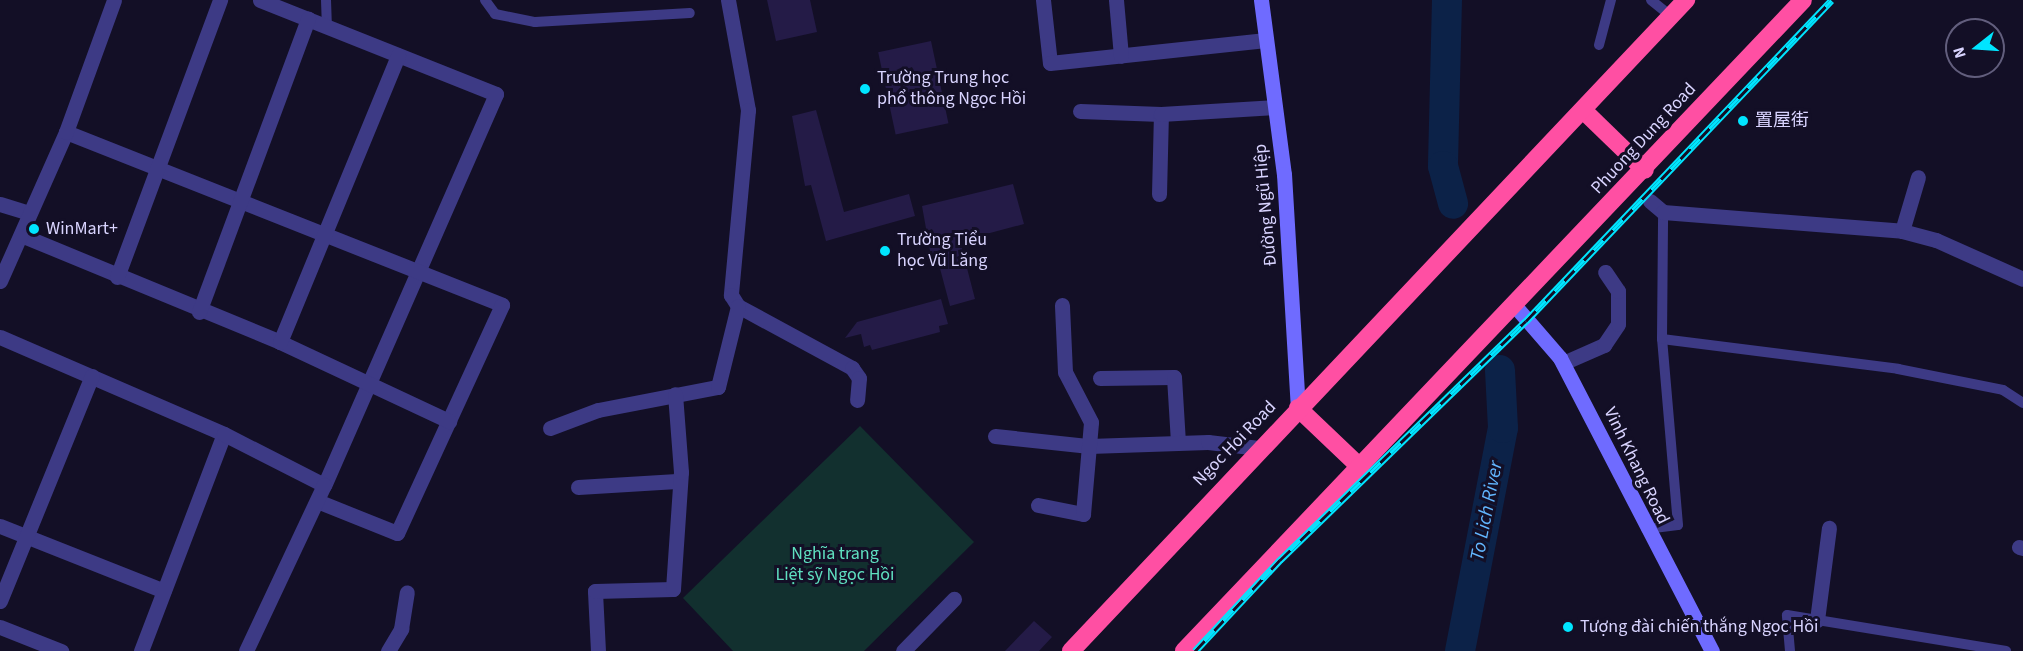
<!DOCTYPE html>
<meta charset="utf-8">
<style>
body{margin:0}
#map{position:relative;width:2023px;height:651px;overflow:hidden;background:#130f26;font-family:"Source Sans 3","Noto Sans SC",sans-serif}
div>[style]{position:absolute}
.green>*{inset:0;background:#12302f}
.river>*{height:30px;margin:-15px;padding:0 15px;transform-origin:15px;border-radius:15px;background:#0c2248}
.building>*{inset:0;background:#241b47;transform-origin:0 0}
.lane>*{height:10px;margin:-5px;padding:0 5px;transform-origin:5px;border-radius:5px;background:#3d3a85}
.street>*{height:15px;margin:-7.5px;padding:0 7.5px;transform-origin:7.5px;border-radius:7.5px;background:#3d3a85}
.secondary>*{height:15px;margin:-7.5px;padding:0 7.5px;transform-origin:7.5px;border-radius:7.5px;background:#6f6bff}
.highway>*{height:18px;margin:-9px;padding:0 9px;transform-origin:9px;border-radius:9px;background:#ff4fa3}
.rail>*{height:7px;margin-top:-3.5px;transform-origin:0;background:repeating-linear-gradient(90deg,#130f26 0 14px,#00e5ff 0 28px);box-sizing:border-box;border-block:2px solid #00e5ff}
.dots>*{width:16px;height:16px;translate:-50% -50%;box-sizing:border-box;border:3px solid #130f26;border-radius:50%}
span{translate:-50% -50%;white-space:nowrap;text-align:center;line-height:1.15;-webkit-text-stroke:6px #130f26;paint-order:stroke}
.poi-label{font-size:18px;color:#d9d4ff}
.left{translate:0 -50%;text-align:left}
.street-label{font-size:18px;color:#d9d4ff}
.park-label{font-size:18px;color:#5fe0c0}
.water-label{font-size:20px;color:#62b6ff;font-style:italic}
.north{position:absolute;left:1945px;top:18px;width:60px;height:60px;box-sizing:border-box;background:#130f26;border:2px solid #625e7d;border-radius:50%;rotate:253deg;font-size:16px;font-weight:700;line-height:24px;text-align:center;color:#d9d4ff}
.north::after{content:'';display:block;margin:auto;width:21px;height:27px;background:#00e5ff;clip-path:polygon(50% 0,100% 100%,50% 72%,0 100%)}
</style>
<div id="map">
<div class="green">
<i style="clip-path:polygon(860px 426px,974px 542px,864px 651px,733px 651px,683px 598px)"></i>
</div>
<div class="river">
<i style="left:1447px;top:0;width:166px;rotate:91.4deg"></i>
<i style="left:1443px;top:166px;width:39px;rotate:75deg"></i>
<i style="left:1460px;top:651px;width:227px;rotate:-79.1deg"></i>
<i style="left:1503px;top:428px;width:58px;rotate:-93deg"></i>
</div>
<div class="building">
<i style="clip-path:polygon(767px 0,810px 0,817px 32px,776px 41px)"></i>
<i style="left:931px;top:41px;width:84px;height:54px;rotate:78deg"></i>
<i style="clip-path:polygon(816px 110px,844px 212px,909px 194px,915px 216px,826px 241px,811px 185px,805px 186px,792px 116px)"></i>
<i style="clip-path:polygon(1013px 184px,1024px 224px,960px 241px,975px 299px,950px 306px,938px 261px,932px 262px,922px 206px)"></i>
<i style="clip-path:polygon(941px 299px,948px 324px,939px 326px,940px 332px,872px 350px,870px 345px,864px 347px,861px 334px,845px 338px,857px 322px)"></i>
<i style="clip-path:polygon(1034px 621px,1052px 637px,1039px 651px,1005px 651px)"></i>
</div>
<div class="lane">
<i style="left:326px;top:0;width:27px;rotate:88deg"></i>
<i style="left:485px;top:0;width:17px;rotate:54deg"></i>
<i style="left:495px;top:14px;width:41px;rotate:11.3deg"></i>
<i style="left:535px;top:22px;width:155px;rotate:-3.3deg"></i>
<i style="left:1651px;top:0;width:26px;rotate:39deg"></i>
<i style="left:1599px;top:45px;width:47px;rotate:-75.1deg"></i>
<i style="left:1662px;top:339px;width:238px;rotate:7.2deg"></i>
<i style="left:1898px;top:369px;width:107px;rotate:11.3deg"></i>
<i style="left:2003px;top:390px;width:24px;rotate:33deg"></i>
<i style="left:1646px;top:529px;width:32px;rotate:-7deg"></i>
<i style="left:1678px;top:525px;width:187px;rotate:-94.9deg"></i>
<i style="left:1662px;top:339px;width:127px;rotate:-89.5deg"></i>
<i style="left:1790px;top:651px;width:36px;rotate:-95deg"></i>
<i style="left:1787px;top:615px;width:222px;rotate:9.3deg"></i>
</div>
<div class="street">
<i style="left:260px;top:0;width:254px;rotate:21.7deg"></i>
<i style="left:496px;top:94px;width:427px;rotate:113.7deg"></i>
<i style="left:728px;top:0;width:112px;rotate:79.7deg"></i>
<i style="left:748px;top:110px;width:186px;rotate:95.3deg"></i>
<i style="left:731px;top:295px;width:13px;rotate:58deg"></i>
<i style="left:738px;top:306px;width:130px;rotate:28.5deg"></i>
<i style="left:852px;top:368px;width:12px;rotate:55deg"></i>
<i style="left:859px;top:378px;width:22px;rotate:95deg"></i>
<i style="left:1043px;top:0;width:63px;rotate:83.7deg"></i>
<i style="left:1050px;top:63px;width:217px;rotate:-6.1deg"></i>
<i style="left:1116px;top:0;width:56px;rotate:84.9deg"></i>
<i style="left:1080px;top:111px;width:81px;rotate:2.1deg"></i>
<i style="left:66px;top:132px;width:469px;rotate:21.6deg"></i>
<i style="left:502px;top:305px;width:251px;rotate:114.7deg"></i>
<i style="left:397px;top:533px;width:86px;rotate:-158.2deg"></i>
<i style="left:1159px;top:194px;width:80px;rotate:-88.6deg"></i>
<i style="left:1161px;top:114px;width:114px;rotate:-3.5deg"></i>
<i style="left:1650px;top:201px;width:17px;rotate:40deg"></i>
<i style="left:1663px;top:212px;width:240px;rotate:4.5deg"></i>
<i style="left:1902px;top:231px;width:35px;rotate:15deg"></i>
<i style="left:1936px;top:240px;width:95px;rotate:24.1deg"></i>
<i style="left:0;top:204px;width:31px;rotate:17deg"></i>
<i style="left:1902px;top:231px;width:56px;rotate:-73.5deg"></i>
<i style="left:21px;top:235px;width:280px;rotate:22.4deg"></i>
<i style="left:280px;top:342px;width:187px;rotate:25.1deg"></i>
<i style="left:117px;top:277px;width:296px;rotate:-69.6deg"></i>
<i style="left:0;top:281px;width:163px;rotate:-66.1deg"></i>
<i style="left:66px;top:132px;width:140px;rotate:-70deg"></i>
<i style="left:199px;top:312px;width:313px;rotate:-69.6deg"></i>
<i style="left:0;top:337px;width:244px;rotate:23.4deg"></i>
<i style="left:280px;top:342px;width:310px;rotate:-67.6deg"></i>
<i style="left:1563px;top:363px;width:45px;rotate:-23.7deg"></i>
<i style="left:1604px;top:345px;width:25px;rotate:-56deg"></i>
<i style="left:1618px;top:324px;width:33px;rotate:-90deg"></i>
<i style="left:1618px;top:291px;width:23px;rotate:-124deg"></i>
<i style="left:1100px;top:378px;width:74px;rotate:-0.8deg"></i>
<i style="left:1174px;top:377px;width:66px;rotate:86.5deg"></i>
<i style="left:550px;top:428px;width:51px;rotate:-20.6deg"></i>
<i style="left:598px;top:410px;width:122px;rotate:-10.9deg"></i>
<i style="left:718px;top:387px;width:83px;rotate:-76.1deg"></i>
<i style="left:995px;top:436px;width:95px;rotate:6.1deg"></i>
<i style="left:1089px;top:446px;width:119px;rotate:-1.9deg"></i>
<i style="left:1208px;top:442px;width:51px;rotate:6.7deg"></i>
<i style="left:578px;top:487px;width:99px;rotate:-3.5deg"></i>
<i style="left:1038px;top:505px;width:46px;rotate:11.3deg"></i>
<i style="left:1083px;top:514px;width:92px;rotate:-85deg"></i>
<i style="left:1091px;top:422px;width:56px;rotate:-117.5deg"></i>
<i style="left:1065px;top:372px;width:67px;rotate:-92.6deg"></i>
<i style="left:0;top:526px;width:176px;rotate:21.6deg"></i>
<i style="left:2019px;top:547px;width:4px;rotate:14deg"></i>
<i style="left:0;top:601px;width:243px;rotate:-67.8deg"></i>
<i style="left:1817px;top:620px;width:93px;rotate:-82.6deg"></i>
<i style="left:0;top:627px;width:66px;rotate:21.5deg"></i>
<i style="left:141px;top:651px;width:232px;rotate:-69.1deg"></i>
<i style="left:224px;top:434px;width:112px;rotate:27deg"></i>
<i style="left:324px;top:485px;width:183px;rotate:115.2deg"></i>
<i style="left:388px;top:651px;width:26px;rotate:-59deg"></i>
<i style="left:401px;top:629px;width:37px;rotate:-81deg"></i>
<i style="left:598px;top:651px;width:60px;rotate:-92.9deg"></i>
<i style="left:595px;top:591px;width:78px;rotate:-1.5deg"></i>
<i style="left:673px;top:589px;width:117px;rotate:-86.1deg"></i>
<i style="left:681px;top:472px;width:78px;rotate:-94.4deg"></i>
<i style="left:903px;top:651px;width:73px;rotate:-45.6deg"></i>
</div>
<div class="secondary">
<i style="left:1261px;top:0;width:176px;rotate:82.5deg"></i>
<i style="left:1284px;top:174px;width:234px;rotate:86.6deg"></i>
<i style="left:1515px;top:306px;width:69px;rotate:49.1deg"></i>
<i style="left:1560px;top:358px;width:330px;rotate:62.6deg"></i>
</div>
<div class="highway">
<i style="left:1583px;top:110px;width:86px;rotate:44.1deg"></i>
<i style="left:1298px;top:408px;width:86px;rotate:43.6deg"></i>
<i style="left:1071px;top:651px;width:896px;rotate:-46.63deg"></i>
<i style="left:1184px;top:651px;width:898px;rotate:-46.44deg"></i>
</div>
<div class="rail">
<i style="left:1195px;top:651px;width:125px;rotate:-47deg"></i>
<i style="left:1280px;top:560px;width:343px;rotate:-44.2deg"></i>
<i style="left:1526px;top:321px;width:443px;rotate:-46.4deg"></i>
</div>
<div class="dots">
<i style="left:865px;top:89px;background:#00e5ff"></i>
<i style="left:1743px;top:121px;background:#00e5ff"></i>
<i style="left:34px;top:229px;background:#00e5ff"></i>
<i style="left:885px;top:251px;background:#00e5ff"></i>
<i style="left:1568px;top:627px;background:#00e5ff"></i>
</div>
<div class="poi-label">
<span class="left" style="left:877px;top:89px">Trường Trung học<br>phổ thông Ngọc Hồi</span>
<span class="left" style="left:1755px;top:121px">置屋街</span>
<span class="left" style="left:46px;top:229px">WinMart+</span>
<span class="left" style="left:897px;top:251px">Trường Tiểu<br>học Vũ Lăng</span>
<span class="left" style="left:1580px;top:627px">Tượng đài chiến thắng Ngọc Hồi</span>
</div>
<div class="street-label">
<span style="left:1644px;top:139px;rotate:-47deg">Phuong Dung Road</span>
<span style="left:1266px;top:205px;rotate:-95deg">Đường Ngũ Hiệp</span>
<span style="left:1235px;top:444px;rotate:-46deg">Ngoc Hoi Road</span>
<span style="left:1636px;top:466px;rotate:64deg">Vinh Khang Road</span>
</div>
<div class="park-label">
<span style="left:835px;top:565px">Nghĩa trang<br>Liệt sỹ Ngọc Hồi</span>
</div>
<div class="water-label">
<span style="left:1487px;top:511px;rotate:-79deg">To Lich River</span>
</div>
<div class="north">N</div>
</div>
